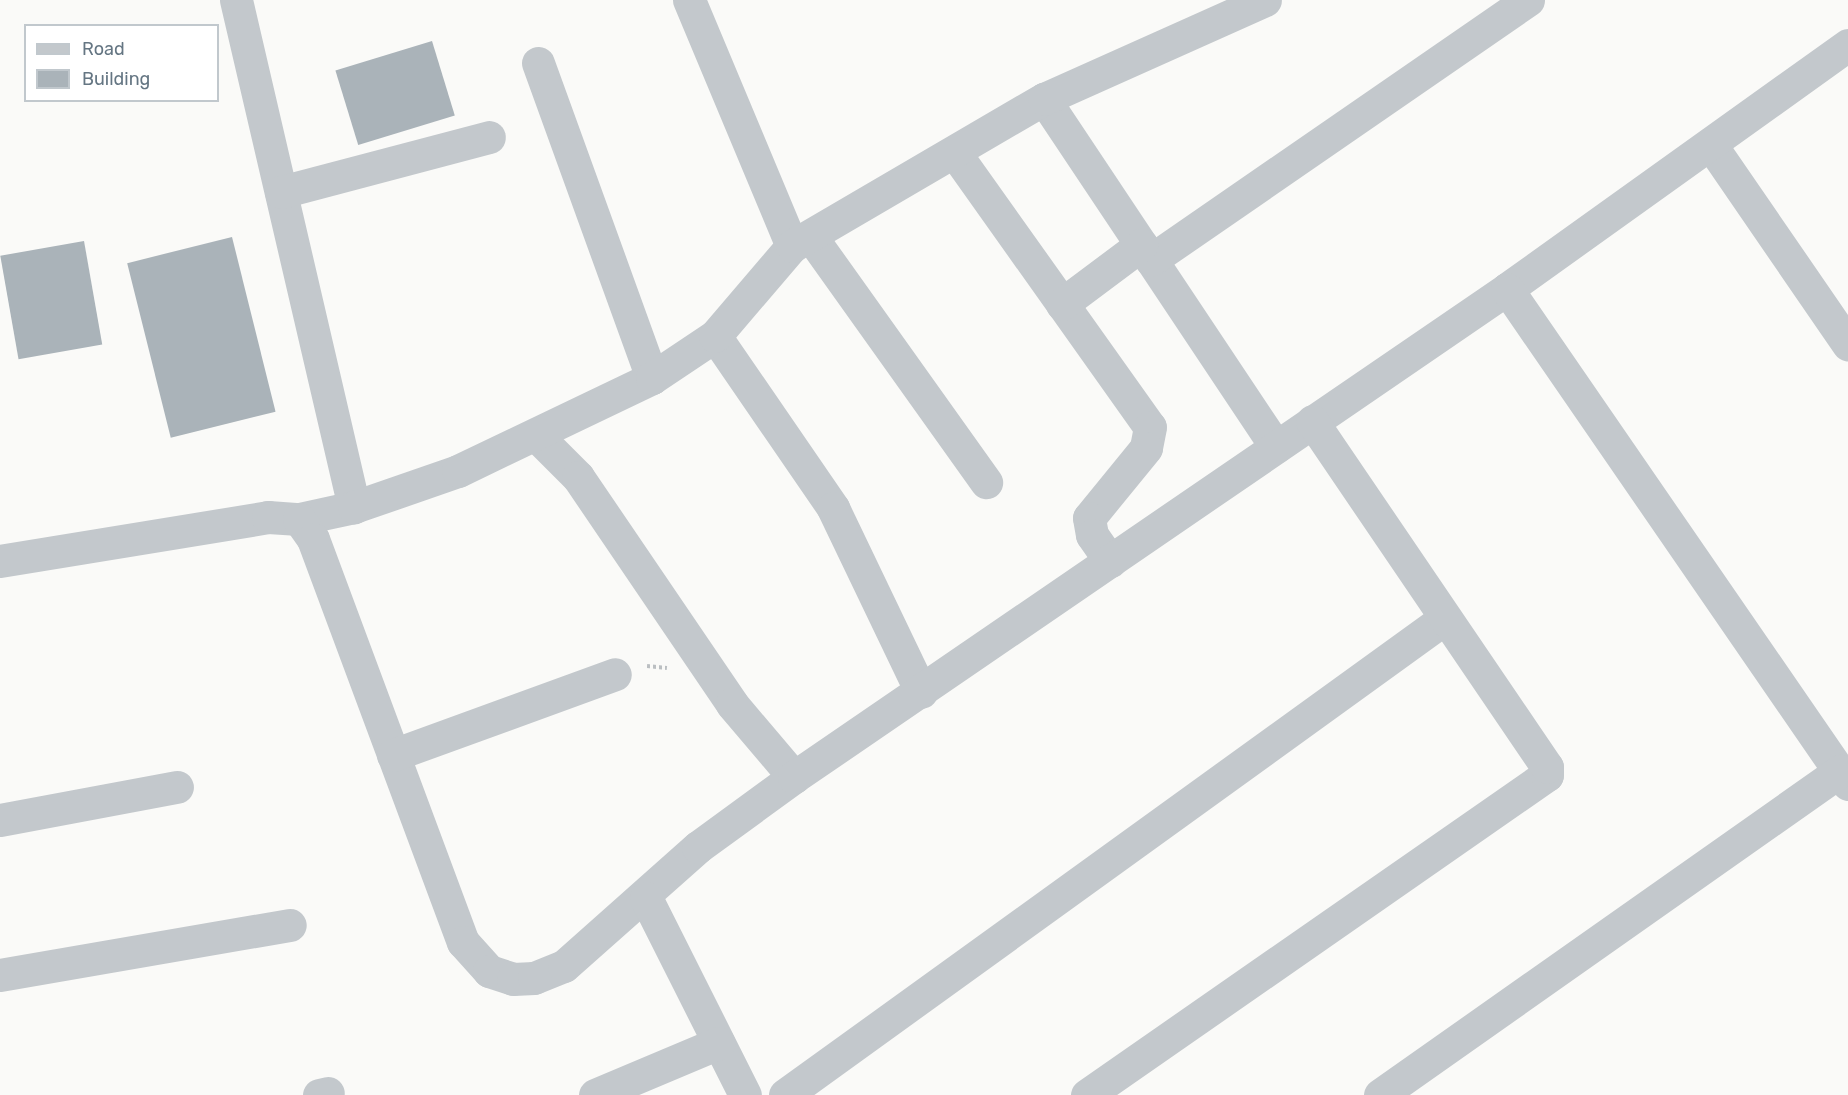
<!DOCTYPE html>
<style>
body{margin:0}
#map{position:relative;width:1848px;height:1095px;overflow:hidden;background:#fafaf8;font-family:Rubik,sans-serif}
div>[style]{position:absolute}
.building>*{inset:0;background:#aab3b9;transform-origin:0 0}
.path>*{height:4px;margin-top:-2px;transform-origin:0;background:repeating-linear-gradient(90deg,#bbbfc2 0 3px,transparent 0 6px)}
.minor>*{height:33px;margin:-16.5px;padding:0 16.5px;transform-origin:16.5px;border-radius:16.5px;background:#c3c8cc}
span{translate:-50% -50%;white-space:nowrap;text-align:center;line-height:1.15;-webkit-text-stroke:6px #fff;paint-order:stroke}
.legend{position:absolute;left:24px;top:24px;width:195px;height:78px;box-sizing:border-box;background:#fff;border:2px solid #c1c8cd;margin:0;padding:8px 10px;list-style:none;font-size:18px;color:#657683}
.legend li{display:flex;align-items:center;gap:12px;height:30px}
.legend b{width:30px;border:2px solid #c1c8cd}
</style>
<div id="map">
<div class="building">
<i style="left:432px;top:41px;width:78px;height:101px;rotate:73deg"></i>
<i style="left:232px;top:237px;width:180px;height:108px;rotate:76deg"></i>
<i style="left:84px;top:241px;width:105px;height:85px;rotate:80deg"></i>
</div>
<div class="path">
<i style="left:647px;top:666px;width:20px;rotate:6deg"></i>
</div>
<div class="minor">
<i style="left:236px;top:0;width:521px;rotate:76.9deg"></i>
<i style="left:689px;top:0;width:267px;rotate:67.3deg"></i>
<i style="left:538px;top:63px;width:335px;rotate:70.1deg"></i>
<i style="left:1044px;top:99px;width:418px;rotate:56.3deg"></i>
<i style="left:1711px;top:145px;width:242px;rotate:55.5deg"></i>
<i style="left:955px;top:153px;width:336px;rotate:54.6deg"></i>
<i style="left:1150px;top:427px;width:21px;rotate:101deg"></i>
<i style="left:1146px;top:448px;width:90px;rotate:129.2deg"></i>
<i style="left:1089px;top:518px;width:17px;rotate:80deg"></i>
<i style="left:1092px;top:535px;width:32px;rotate:55deg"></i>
<i style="left:281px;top:192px;width:215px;rotate:-14.8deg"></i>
<i style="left:812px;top:238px;width:300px;rotate:54.5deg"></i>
<i style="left:1151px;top:260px;width:458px;rotate:-34.6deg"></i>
<i style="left:1507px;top:289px;width:419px;rotate:-35.6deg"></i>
<i style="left:1062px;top:304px;width:99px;rotate:-36.8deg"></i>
<i style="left:715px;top:336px;width:209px;rotate:55.5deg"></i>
<i style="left:833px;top:508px;width:204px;rotate:64.4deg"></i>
<i style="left:537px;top:436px;width:58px;rotate:45deg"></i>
<i style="left:578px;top:477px;width:274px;rotate:55.8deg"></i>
<i style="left:732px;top:704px;width:96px;rotate:49.7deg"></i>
<i style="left:299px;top:519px;width:56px;rotate:-12.3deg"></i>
<i style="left:354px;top:507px;width:110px;rotate:-19.1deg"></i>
<i style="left:458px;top:471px;width:215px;rotate:-25.6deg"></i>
<i style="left:652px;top:378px;width:76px;rotate:-33.7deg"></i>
<i style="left:715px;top:336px;width:118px;rotate:-49.5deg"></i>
<i style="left:792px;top:246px;width:292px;rotate:-30.3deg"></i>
<i style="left:1044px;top:99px;width:242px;rotate:-24.1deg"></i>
<i style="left:0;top:561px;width:272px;rotate:-9.3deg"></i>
<i style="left:268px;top:517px;width:31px;rotate:4deg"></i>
<i style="left:299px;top:519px;width:24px;rotate:55deg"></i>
<i style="left:313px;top:539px;width:430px;rotate:69.6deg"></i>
<i style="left:463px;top:942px;width:39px;rotate:48deg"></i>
<i style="left:489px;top:971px;width:25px;rotate:18deg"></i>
<i style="left:513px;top:979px;width:21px;rotate:-3deg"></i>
<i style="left:534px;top:978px;width:32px;rotate:-22deg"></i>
<i style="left:564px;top:966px;width:179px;rotate:-41.6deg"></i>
<i style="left:698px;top:847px;width:119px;rotate:-36.1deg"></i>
<i style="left:794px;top:777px;width:864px;rotate:-34.39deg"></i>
<i style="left:1507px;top:289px;width:601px;rotate:55.44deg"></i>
<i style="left:393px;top:755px;width:236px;rotate:-20deg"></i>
<i style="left:0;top:820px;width:180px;rotate:-10.6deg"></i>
<i style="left:646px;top:898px;width:220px;rotate:63.3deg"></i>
<i style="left:0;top:975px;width:294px;rotate:-9.8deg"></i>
<i style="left:319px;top:1095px;width:9px;rotate:-13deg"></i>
<i style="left:595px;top:1095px;width:134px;rotate:-22.8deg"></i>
<i style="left:785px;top:1095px;width:813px;rotate:-35.84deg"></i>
<i style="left:1087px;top:1095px;width:560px;rotate:-34.82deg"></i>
<i style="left:1547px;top:775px;width:8px;rotate:-90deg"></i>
<i style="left:1547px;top:767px;width:418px;rotate:-124.2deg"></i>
<i style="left:1380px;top:1095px;width:563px;rotate:-35.16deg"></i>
</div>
<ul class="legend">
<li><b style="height:8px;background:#c3c8cc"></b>Road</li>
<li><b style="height:16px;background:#aab3b9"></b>Building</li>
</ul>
</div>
